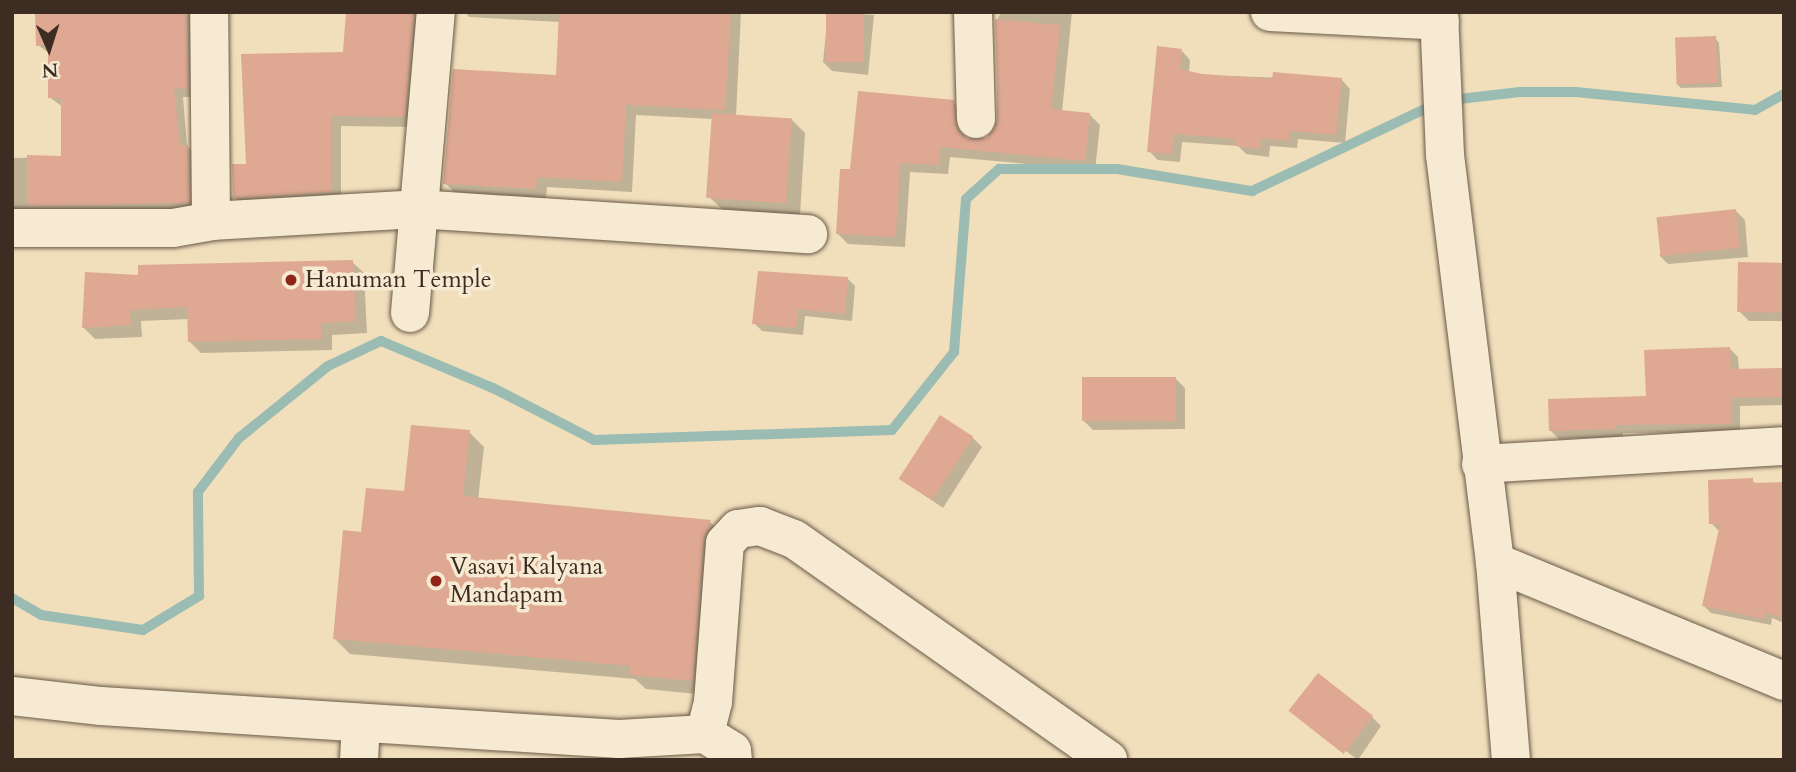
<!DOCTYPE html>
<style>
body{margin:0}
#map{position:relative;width:1796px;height:772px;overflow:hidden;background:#f1dfbc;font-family:Cardo,serif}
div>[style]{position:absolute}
.shadow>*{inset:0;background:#0003}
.stream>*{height:10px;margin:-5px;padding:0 5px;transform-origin:5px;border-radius:5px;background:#9bbcb3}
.building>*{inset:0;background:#dea892;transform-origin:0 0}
.roads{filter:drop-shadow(0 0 2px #6a5948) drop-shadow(0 0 2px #6a5948)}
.street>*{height:38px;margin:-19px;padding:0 19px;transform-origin:19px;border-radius:19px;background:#f6ead3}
.dots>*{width:19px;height:19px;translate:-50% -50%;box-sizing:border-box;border:4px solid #f6ead3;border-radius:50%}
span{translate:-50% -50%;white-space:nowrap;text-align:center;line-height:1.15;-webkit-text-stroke:7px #f6ead3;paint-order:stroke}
.poi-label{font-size:24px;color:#3d2c21}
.left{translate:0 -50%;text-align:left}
.frame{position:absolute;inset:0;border:14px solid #3d2c21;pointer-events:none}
.north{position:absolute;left:14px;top:14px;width:70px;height:70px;-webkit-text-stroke:5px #f6ead3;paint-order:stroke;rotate:177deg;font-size:19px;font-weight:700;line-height:28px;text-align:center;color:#3d2c21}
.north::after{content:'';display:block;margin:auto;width:24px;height:32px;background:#3d2c21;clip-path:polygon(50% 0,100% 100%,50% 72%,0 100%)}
</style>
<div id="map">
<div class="shadow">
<i style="clip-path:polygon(32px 12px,196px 12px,197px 97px,183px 97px,187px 146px,197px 156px,198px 212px,12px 216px,12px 158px,63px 157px,63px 107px,49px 97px,50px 54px,38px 45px,37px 14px)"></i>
<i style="clip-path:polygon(348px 12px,431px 12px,415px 127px,341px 126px,341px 202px,245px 208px,234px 197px,248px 166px,345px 54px)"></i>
<i style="clip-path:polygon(465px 12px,741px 12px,736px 116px,791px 119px,805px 133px,800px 215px,723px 210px,709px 197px,713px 119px,636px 115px,632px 192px,547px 187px,546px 199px,456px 194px,445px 183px,557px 77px,560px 22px,469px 17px)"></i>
<i style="clip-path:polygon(828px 12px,874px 15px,868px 75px,832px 71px,823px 62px)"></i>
<i style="clip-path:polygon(1001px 12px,1072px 12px,1062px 112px,1090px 115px,1100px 125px,1095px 170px,950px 157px,948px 174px,910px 172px,905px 247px,848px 244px,838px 234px,852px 171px,953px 102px,963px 112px,966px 140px,978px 143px,997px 131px,997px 20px)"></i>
<i style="clip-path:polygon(1715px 38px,1719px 43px,1722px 87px,1681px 88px,1677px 84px)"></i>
<i style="clip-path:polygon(1182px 51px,1190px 60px,1189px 73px,1202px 75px,1342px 80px,1350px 89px,1345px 143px,1298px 139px,1297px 148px,1270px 146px,1269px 157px,1246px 154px,1238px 146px,1182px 142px,1180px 162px,1158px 160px,1149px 151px)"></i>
<i style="clip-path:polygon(1736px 211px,1745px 220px,1748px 257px,1668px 264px,1659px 255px)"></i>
<i style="clip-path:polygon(352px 262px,364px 273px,367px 333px,332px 335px,332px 350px,201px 353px,189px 341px,189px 319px,141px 321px,142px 337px,95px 339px,83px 327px,140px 277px)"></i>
<i style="clip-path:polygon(1784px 268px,1784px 321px,1749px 321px,1739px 311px)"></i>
<i style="clip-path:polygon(847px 278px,855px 286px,852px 321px,805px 316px,803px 335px,762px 331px,754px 323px)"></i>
<i style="clip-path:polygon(1730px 349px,1738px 357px,1739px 371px,1784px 370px,1784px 405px,1740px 406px,1740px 432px,1623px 433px,1623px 437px,1559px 439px,1550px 430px,1647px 398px)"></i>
<i style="clip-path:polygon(1176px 379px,1185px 388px,1185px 429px,1093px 430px,1084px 421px)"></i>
<i style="clip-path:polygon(469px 432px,484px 447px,478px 500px,710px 522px,725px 537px,707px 695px,646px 689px,635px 679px,350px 654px,335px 639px,363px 534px)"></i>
<i style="clip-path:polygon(973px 438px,982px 447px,943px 508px,901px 479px)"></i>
<i style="clip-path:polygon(1752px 480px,1756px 484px,1720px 532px,1711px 523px)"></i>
<i style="clip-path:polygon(1784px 576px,1784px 623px,1772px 618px,1771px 625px,1711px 613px,1704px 606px)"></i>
<i style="clip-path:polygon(1290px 709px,1372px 717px,1381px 726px,1358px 760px)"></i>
</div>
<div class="stream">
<i style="left:1451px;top:100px;width:69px;rotate:-6.6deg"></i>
<i style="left:1520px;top:92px;width:56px"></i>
<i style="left:1576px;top:92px;width:180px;rotate:5.7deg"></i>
<i style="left:1755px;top:110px;width:33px;rotate:-29deg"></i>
<i style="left:12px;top:598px;width:34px;rotate:30deg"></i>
<i style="left:41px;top:615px;width:103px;rotate:8.4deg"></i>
<i style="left:143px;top:630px;width:66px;rotate:-31.3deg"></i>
<i style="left:199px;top:596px;width:104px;rotate:-90.6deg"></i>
<i style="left:198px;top:492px;width:68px;rotate:-52.8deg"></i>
<i style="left:239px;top:438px;width:114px;rotate:-39deg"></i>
<i style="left:328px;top:366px;width:59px;rotate:-25.3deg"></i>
<i style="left:381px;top:341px;width:121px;rotate:22.8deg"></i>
<i style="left:493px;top:388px;width:114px;rotate:27.2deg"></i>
<i style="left:594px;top:440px;width:298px;rotate:-1.9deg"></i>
<i style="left:892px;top:430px;width:100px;rotate:-51.5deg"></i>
<i style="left:954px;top:352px;width:153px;rotate:-85.5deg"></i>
<i style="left:966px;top:199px;width:45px;rotate:-42.3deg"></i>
<i style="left:999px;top:169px;width:118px"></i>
<i style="left:1117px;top:169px;width:137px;rotate:9.3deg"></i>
<i style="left:1252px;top:191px;width:200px;rotate:-25.4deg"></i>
</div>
<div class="building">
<i style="clip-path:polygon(186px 12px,188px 88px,174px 89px,180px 146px,188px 145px,189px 203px,27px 206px,27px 155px,61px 156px,61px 98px,48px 98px,48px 45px,36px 46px,35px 13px)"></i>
<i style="clip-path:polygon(346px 12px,414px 12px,405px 117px,331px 116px,331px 192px,233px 198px,232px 164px,246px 164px,241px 54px,343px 52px)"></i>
<i style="clip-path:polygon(559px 12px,731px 12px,725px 110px,626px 105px,622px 182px,537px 177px,536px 189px,443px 184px,453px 69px,556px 75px)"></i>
<i style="left:826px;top:12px;width:38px;height:50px"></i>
<i style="clip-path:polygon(995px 19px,1060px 25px,1051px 109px,1090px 113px,1085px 161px,940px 147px,939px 165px,900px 163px,896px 237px,836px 234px,840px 169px,850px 169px,858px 91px,954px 100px,958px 131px,966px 138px,987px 138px,998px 118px)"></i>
<i style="left:1716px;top:36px;width:47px;height:41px;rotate:88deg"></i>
<i style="clip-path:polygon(1157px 46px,1182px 49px,1180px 69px,1202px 74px,1272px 79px,1273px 72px,1342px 78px,1336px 135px,1290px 131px,1289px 141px,1261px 138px,1260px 149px,1235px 146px,1236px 139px,1174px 134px,1172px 154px,1147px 152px)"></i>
<i style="left:712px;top:113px;width:80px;height:85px;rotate:4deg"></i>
<i style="left:1736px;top:209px;width:39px;height:80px;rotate:84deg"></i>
<i style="clip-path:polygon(353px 260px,356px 321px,321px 323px,321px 339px,188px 342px,187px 307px,130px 310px,131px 325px,82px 328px,85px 272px,138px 275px,138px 265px)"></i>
<i style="left:1738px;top:262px;width:46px;height:50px;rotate:1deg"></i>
<i style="clip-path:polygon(758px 271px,848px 277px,845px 314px,798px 309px,796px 328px,752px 324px)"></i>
<i style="clip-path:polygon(1730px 347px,1731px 369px,1784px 368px,1784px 397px,1732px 398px,1732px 424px,1615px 425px,1615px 429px,1549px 431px,1548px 399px,1646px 396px,1644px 350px)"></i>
<i style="left:1176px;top:377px;width:44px;height:94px;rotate:90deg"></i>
<i style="left:940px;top:415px;width:40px;height:76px;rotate:33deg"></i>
<i style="clip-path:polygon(411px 425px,470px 430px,463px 496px,711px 520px,703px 541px,693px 681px,629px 675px,630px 666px,333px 639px,343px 530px,361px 532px,366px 488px,404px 491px)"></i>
<i style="clip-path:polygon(1753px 478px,1753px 483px,1784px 482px,1784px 619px,1765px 612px,1764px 619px,1702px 606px,1720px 524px,1709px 524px,1708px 480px)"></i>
<i style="left:1318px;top:673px;width:70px;height:48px;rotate:38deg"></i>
</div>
<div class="roads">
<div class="street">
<i style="left:973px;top:12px;width:107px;rotate:88.4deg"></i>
<i style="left:1270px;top:12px;width:170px;rotate:3deg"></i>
<i style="left:1439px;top:12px;width:143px;rotate:87.6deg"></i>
<i style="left:1445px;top:155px;width:410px;rotate:83deg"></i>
<i style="left:1495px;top:562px;width:199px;rotate:85.4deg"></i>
<i style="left:211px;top:221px;width:206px;rotate:-3.3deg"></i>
<i style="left:417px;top:209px;width:392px;rotate:3.7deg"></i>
<i style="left:12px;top:228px;width:161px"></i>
<i style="left:173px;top:228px;width:39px;rotate:-10deg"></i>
<i style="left:211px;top:221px;width:209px;rotate:-90.5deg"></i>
<i style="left:410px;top:313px;width:302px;rotate:-85.1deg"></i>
<i style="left:1481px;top:464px;width:304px;rotate:-3.4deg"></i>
<i style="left:1495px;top:562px;width:313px;rotate:22.4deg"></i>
<i style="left:12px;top:696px;width:90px;rotate:6.4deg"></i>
<i style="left:101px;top:706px;width:519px;rotate:3.65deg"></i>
<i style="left:619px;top:739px;width:86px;rotate:-3.3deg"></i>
<i style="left:705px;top:734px;width:33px;rotate:-76deg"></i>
<i style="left:713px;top:702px;width:159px;rotate:-85.7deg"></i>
<i style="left:725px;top:543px;width:19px;rotate:-47deg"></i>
<i style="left:738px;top:529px;width:22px;rotate:-8deg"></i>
<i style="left:760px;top:526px;width:36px;rotate:21deg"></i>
<i style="left:794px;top:539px;width:384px;rotate:35.1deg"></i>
<i style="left:705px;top:734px;width:32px;rotate:32deg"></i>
<i style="left:732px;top:751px;width:9px;rotate:84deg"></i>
<i style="left:359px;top:760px;width:37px;rotate:-87deg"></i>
</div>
</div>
<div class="dots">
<i style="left:291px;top:280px;background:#8f2418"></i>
<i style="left:436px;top:581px;background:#8f2418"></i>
</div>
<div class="poi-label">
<span class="left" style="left:305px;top:280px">Hanuman Temple</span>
<span class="left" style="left:450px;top:581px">Vasavi Kalyana<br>Mandapam</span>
</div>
<div class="frame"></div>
<div class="north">N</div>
</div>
